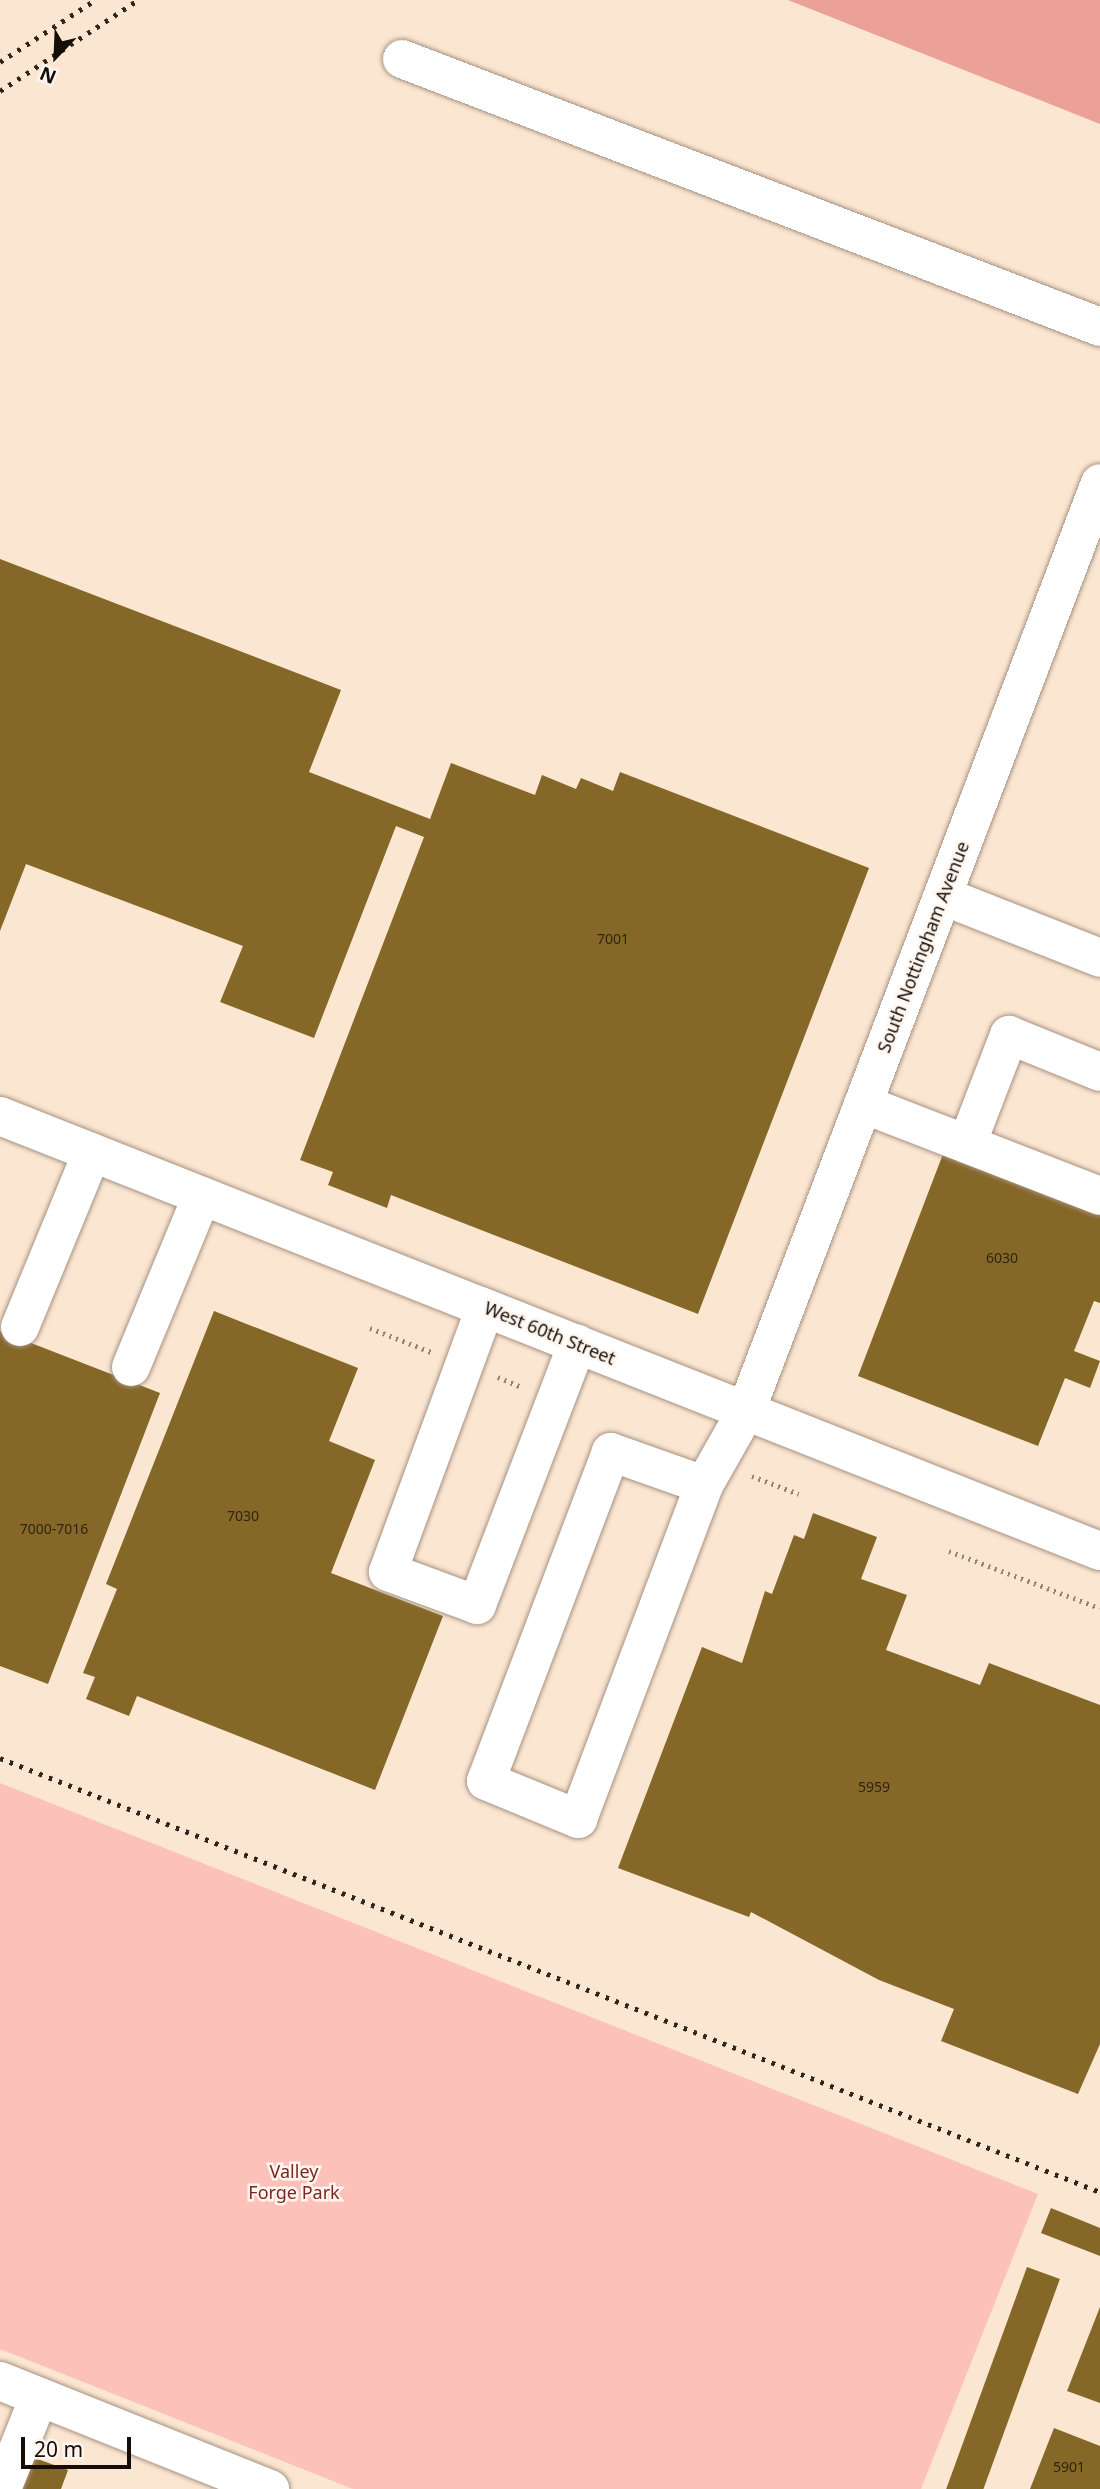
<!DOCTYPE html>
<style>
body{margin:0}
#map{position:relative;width:1100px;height:2489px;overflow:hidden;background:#fbe6d2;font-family:"Noto Sans",sans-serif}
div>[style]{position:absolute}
.green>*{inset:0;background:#fcc2ba}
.forest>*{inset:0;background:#eba198}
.building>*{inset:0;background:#856727;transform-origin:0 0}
.path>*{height:4.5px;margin-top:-2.25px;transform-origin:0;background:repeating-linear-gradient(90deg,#928476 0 2px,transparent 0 7px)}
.roads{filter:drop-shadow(0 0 2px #a69281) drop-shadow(0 0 2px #a69281)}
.minor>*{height:38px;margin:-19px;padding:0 19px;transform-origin:19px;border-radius:19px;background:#fff}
.rail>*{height:5px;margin-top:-2.5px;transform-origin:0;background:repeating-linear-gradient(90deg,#2f271f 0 3.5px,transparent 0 10.5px)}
span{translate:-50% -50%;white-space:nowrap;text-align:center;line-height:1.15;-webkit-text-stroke:5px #fef5ee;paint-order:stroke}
.number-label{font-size:14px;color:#312410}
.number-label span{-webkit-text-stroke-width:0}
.street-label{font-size:18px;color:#150e08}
.park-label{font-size:18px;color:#7c2723}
.north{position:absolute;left:21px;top:21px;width:70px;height:70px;-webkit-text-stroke:5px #fef5ee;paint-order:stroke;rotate:203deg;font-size:19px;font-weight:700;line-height:28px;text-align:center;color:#150e08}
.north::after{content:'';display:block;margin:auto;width:24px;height:32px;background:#150e08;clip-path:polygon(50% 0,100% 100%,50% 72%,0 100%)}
.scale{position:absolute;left:21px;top:2437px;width:110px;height:32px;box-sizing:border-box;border:4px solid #150e08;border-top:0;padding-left:9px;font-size:21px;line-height:24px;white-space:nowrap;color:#150e08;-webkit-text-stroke:5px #fef5ee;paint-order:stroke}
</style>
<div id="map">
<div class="green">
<i style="clip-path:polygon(0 1783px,1038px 2194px,921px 2489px,353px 2489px,0 2349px)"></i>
</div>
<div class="forest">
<i style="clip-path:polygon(788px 0,1100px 0,1100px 124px)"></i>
</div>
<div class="building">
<i style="clip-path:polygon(0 559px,341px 690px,309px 772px,430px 819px,451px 763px,535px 795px,542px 775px,576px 789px,581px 778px,613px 791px,620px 772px,869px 868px,698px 1314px,391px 1195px,387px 1208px,328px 1185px,333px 1172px,300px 1160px,424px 837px,396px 826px,314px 1038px,220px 1002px,243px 946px,26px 864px,0 931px)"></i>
<i style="clip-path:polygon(943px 1154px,1100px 1214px,1100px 1303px,1094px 1301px,1074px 1351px,1100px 1361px,1090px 1388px,1065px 1378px,1038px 1446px,858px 1376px)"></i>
<i style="clip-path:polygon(214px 1311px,358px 1368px,329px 1441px,375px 1460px,331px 1573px,443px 1616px,375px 1790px,137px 1696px,129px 1716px,86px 1699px,95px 1677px,83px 1673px,117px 1589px,106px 1584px)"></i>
<i style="clip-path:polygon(0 1331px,160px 1393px,48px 1684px,0 1666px)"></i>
<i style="clip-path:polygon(813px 1513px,877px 1537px,861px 1579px,907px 1595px,886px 1650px,980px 1685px,989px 1663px,1100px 1705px,1100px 2044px,1078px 2094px,941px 2041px,954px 2009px,879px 1980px,751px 1912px,749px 1917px,618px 1868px,702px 1647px,742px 1663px,765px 1591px,772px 1594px,794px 1535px,804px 1539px)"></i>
<i style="clip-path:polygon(1051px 2208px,1100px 2228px,1100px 2256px,1041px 2233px)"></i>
<i style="left:1027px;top:2267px;width:35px;height:238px;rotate:20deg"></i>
<i style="clip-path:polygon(1100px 2307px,1100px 2403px,1067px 2391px)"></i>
<i style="clip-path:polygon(1054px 2428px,1100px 2446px,1100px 2489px,1030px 2489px)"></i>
<i style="clip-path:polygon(32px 2457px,68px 2470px,61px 2489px,21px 2489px)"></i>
</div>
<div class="path">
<i style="left:370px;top:1328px;width:66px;rotate:21.5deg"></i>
<i style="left:498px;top:1377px;width:26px;rotate:23deg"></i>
<i style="left:752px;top:1476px;width:50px;rotate:21deg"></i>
<i style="left:949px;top:1551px;width:161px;rotate:20.7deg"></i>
</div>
<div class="roads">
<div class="minor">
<i style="left:402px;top:59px;width:748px;rotate:21deg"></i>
<i style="left:943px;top:896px;width:169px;rotate:21.5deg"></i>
<i style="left:863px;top:1104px;width:254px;rotate:21.2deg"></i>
<i style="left:0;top:1116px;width:1183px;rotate:21.58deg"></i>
<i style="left:967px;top:1144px;width:117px;rotate:-68.9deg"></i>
<i style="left:1009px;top:1035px;width:98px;rotate:22.1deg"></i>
<i style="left:485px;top:1308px;width:281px;rotate:110.2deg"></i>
<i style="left:388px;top:1572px;width:95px;rotate:20.3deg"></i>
<i style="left:477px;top:1605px;width:280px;rotate:-69deg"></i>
<i style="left:20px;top:1327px;width:189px;rotate:-67.6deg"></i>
<i style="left:131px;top:1367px;width:185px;rotate:-67.5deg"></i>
<i style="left:704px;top:1485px;width:99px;rotate:-160.5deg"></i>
<i style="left:611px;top:1452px;width:352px;rotate:110.8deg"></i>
<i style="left:486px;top:1781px;width:100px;rotate:22.4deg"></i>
<i style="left:578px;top:1819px;width:357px;rotate:-69.3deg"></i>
<i style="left:704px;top:1485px;width:85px;rotate:-60.4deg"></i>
<i style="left:746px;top:1411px;width:993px;rotate:-69.12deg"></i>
<i style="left:0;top:2381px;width:291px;rotate:21.8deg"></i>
<i style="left:2px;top:2489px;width:99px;rotate:-68.1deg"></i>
</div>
</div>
<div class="rail">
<i style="left:0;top:62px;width:113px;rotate:-33.1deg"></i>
<i style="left:0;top:91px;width:165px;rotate:-33.4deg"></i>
<i style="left:0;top:1758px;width:1183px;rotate:21.53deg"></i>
</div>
<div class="number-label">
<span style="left:613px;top:939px">7001</span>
<span style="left:1002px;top:1258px">6030</span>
<span style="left:243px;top:1516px">7030</span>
<span style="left:54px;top:1529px">7000-7016</span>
<span style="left:874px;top:1787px">5959</span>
<span style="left:1069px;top:2467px">5901</span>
</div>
<div class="street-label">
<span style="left:923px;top:947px;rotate:-69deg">South Nottingham Avenue</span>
<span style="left:550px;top:1333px;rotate:22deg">West 60th Street</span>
</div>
<div class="park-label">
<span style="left:294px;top:2182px">Valley<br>Forge Park</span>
</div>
<div class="north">N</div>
<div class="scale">20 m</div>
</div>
